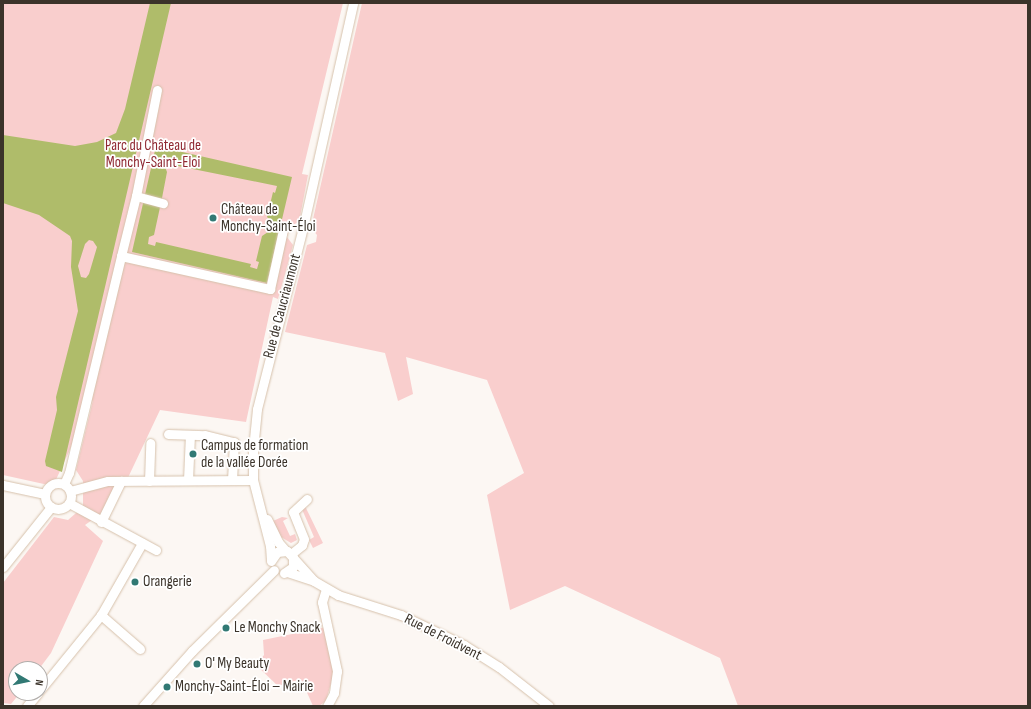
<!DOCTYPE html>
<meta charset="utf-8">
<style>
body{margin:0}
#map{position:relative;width:1031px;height:709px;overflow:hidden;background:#fcf7f3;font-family:"Sofia Sans Condensed",sans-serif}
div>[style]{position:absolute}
.green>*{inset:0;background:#f9cecd}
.water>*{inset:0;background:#afbc6a}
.roads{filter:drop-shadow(0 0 1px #d6c1ab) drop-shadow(0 0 1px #d6c1ab)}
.minor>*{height:9px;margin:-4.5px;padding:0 4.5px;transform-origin:4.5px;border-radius:4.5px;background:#fff}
.minor>.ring{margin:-4.5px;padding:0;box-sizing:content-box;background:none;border:9px solid #fff;border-radius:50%}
.dots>*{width:11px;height:11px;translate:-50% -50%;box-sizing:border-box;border:2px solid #fff;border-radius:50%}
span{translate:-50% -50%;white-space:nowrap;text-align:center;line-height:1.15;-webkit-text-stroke:3.5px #fff;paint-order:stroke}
.park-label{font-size:15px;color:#8f2831}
.poi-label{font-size:15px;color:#3b332a}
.left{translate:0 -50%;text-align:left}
.street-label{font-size:15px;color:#3b332a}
.frame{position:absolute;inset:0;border:4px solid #3b332a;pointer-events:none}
.north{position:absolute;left:8px;top:661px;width:40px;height:40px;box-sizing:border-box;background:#fff;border:1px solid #b1adaa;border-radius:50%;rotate:99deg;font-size:11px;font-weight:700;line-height:16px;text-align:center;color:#3b332a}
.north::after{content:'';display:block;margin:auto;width:14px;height:18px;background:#317974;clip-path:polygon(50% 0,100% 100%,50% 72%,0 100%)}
</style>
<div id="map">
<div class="green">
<i style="clip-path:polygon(3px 3px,343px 3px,302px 174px,308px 175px,299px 222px,290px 226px,287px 237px,293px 245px,278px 299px,273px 297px,246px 422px,160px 410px,116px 503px,85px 525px,103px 541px,51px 653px,39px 669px,16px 669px,16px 693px,20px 693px,11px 704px,3px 703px,3px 583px,54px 517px,68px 520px,83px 507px,83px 481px,76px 470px,93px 400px,53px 486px,3px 475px)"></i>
<i style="clip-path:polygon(362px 3px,1028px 3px,1028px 706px,738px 706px,720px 658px,565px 586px,510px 610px,487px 495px,524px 473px,487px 380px,406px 357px,413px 394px,398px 401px,385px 353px,285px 332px,307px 245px,316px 242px,317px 235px,311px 228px)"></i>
<i style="clip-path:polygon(305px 506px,323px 543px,313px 548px,309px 540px,314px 537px,301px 507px)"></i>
<i style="clip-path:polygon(282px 517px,288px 518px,283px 521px,290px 536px,295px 534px,297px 540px,291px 543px,281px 537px,273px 521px)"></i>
<i style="clip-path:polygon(326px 627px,334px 673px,326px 701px,319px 706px,313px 706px,301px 679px,278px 686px,256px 665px,264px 655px,263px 640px)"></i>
</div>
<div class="water">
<i style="clip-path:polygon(evenodd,150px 3px,171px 3px,62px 472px,46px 466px,45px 461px,57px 410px,56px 397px,78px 311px,71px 267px,72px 241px,70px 236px,39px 215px,3px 203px,3px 135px,75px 146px,97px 142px,116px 133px,125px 109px,150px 3px,89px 240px,93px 241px,97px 247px,89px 274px,86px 278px,81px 277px,78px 266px,85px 244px,89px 240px)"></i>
<i style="clip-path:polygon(evenodd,156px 146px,292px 177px,267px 283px,132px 252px,156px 146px,166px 160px,174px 162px,173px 165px,277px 186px,275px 193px,273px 192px,267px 217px,271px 221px,271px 230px,262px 236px,256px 261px,259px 262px,257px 269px,250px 267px,251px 264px,156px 242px,155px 246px,148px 244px,149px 237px,154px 235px,162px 198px,167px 172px,165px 167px,166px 160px)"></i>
</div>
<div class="roads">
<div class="minor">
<i style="left:157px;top:90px;width:108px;rotate:101.2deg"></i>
<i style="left:136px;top:196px;width:28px;rotate:15deg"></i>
<i style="left:121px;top:256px;width:62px;rotate:-76deg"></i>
<i style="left:168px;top:434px;width:37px;rotate:2deg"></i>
<i style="left:205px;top:435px;width:30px;rotate:14deg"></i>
<i style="left:234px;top:442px;width:38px;rotate:93deg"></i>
<i style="left:188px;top:480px;width:45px;rotate:-87.5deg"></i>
<i style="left:149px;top:481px;width:38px;rotate:-88deg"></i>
<i class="ring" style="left:45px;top:483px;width:17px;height:17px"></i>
<i style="left:64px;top:484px;width:12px;rotate:-66deg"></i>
<i style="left:69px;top:473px;width:223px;rotate:-76.5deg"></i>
<i style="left:121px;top:256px;width:153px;rotate:12.5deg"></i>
<i style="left:270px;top:289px;width:60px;rotate:-77.6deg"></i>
<i style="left:3px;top:485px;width:43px;rotate:12.1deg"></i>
<i style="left:70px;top:491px;width:39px;rotate:-15deg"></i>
<i style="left:108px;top:481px;width:145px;rotate:-0.4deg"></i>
<i style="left:69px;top:503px;width:99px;rotate:28.4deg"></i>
<i style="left:267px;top:519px;width:25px;rotate:64deg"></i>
<i style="left:278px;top:542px;width:11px;rotate:49deg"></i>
<i style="left:101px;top:522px;width:46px;rotate:-64deg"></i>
<i style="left:291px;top:554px;width:14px;rotate:-39deg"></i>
<i style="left:302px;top:545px;width:6px;rotate:-72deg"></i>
<i style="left:304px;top:539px;width:29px;rotate:-112deg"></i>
<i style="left:293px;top:512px;width:19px;rotate:-43deg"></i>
<i style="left:271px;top:560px;width:14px;rotate:-94deg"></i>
<i style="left:270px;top:546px;width:68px;rotate:-104.4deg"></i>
<i style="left:253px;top:480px;width:31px;rotate:-90deg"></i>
<i style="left:253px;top:449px;width:40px;rotate:-84.3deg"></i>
<i style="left:257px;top:409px;width:192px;rotate:-75.8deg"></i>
<i style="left:304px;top:223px;width:225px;rotate:-77.4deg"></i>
<i style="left:271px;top:561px;width:11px;rotate:-56deg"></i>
<i style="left:277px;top:552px;width:10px;rotate:-6deg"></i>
<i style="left:287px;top:551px;width:39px;rotate:48deg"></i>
<i style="left:3px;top:567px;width:77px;rotate:-51.3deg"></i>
<i style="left:287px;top:572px;width:28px;rotate:18deg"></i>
<i style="left:314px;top:581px;width:28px;rotate:30deg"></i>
<i style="left:338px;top:595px;width:66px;rotate:17.6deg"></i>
<i style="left:401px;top:615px;width:70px;rotate:25.5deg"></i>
<i style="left:464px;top:645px;width:41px;rotate:32.2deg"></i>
<i style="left:499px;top:667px;width:63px;rotate:38deg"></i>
<i style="left:284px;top:573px;width:11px;rotate:-34deg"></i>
<i style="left:293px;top:567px;width:10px;rotate:-90deg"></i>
<i style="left:326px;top:589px;width:14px;rotate:107deg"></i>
<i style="left:322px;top:602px;width:71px;rotate:77.7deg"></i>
<i style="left:337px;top:671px;width:22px;rotate:98deg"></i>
<i style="left:334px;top:693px;width:15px;rotate:118deg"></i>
<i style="left:140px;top:649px;width:52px;rotate:-138.9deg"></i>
<i style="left:101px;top:615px;width:83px;rotate:-60.3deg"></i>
<i style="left:40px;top:690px;width:97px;rotate:-50.9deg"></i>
<i style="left:27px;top:706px;width:17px;rotate:-50deg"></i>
<i style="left:143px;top:706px;width:74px;rotate:-48.3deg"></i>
<i style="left:192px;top:651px;width:115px;rotate:-44.6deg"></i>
</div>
</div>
<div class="dots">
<i style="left:213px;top:218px;background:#317974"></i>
<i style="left:193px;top:454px;background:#317974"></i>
<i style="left:135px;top:582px;background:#317974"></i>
<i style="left:226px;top:628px;background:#317974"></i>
<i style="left:197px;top:664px;background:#317974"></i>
<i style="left:167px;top:687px;background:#317974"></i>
</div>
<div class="park-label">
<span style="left:153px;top:154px">Parc du Château de<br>Monchy-Saint-Eloi</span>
</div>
<div class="poi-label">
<span class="left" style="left:221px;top:218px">Château de<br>Monchy-Saint-Éloi</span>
<span class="left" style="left:201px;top:454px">Campus de formation<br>de la vallée Dorée</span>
<span class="left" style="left:143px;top:582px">Orangerie</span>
<span class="left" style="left:234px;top:628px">Le Monchy Snack</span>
<span class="left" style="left:205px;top:664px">O' My Beauty</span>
<span class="left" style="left:175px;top:687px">Monchy-Saint-Éloi – Mairie</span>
</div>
<div class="street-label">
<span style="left:282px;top:306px;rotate:-75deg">Rue de Caucriaumont</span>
<span style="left:443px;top:637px;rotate:27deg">Rue de Froidvent</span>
</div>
<div class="frame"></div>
<div class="north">N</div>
</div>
